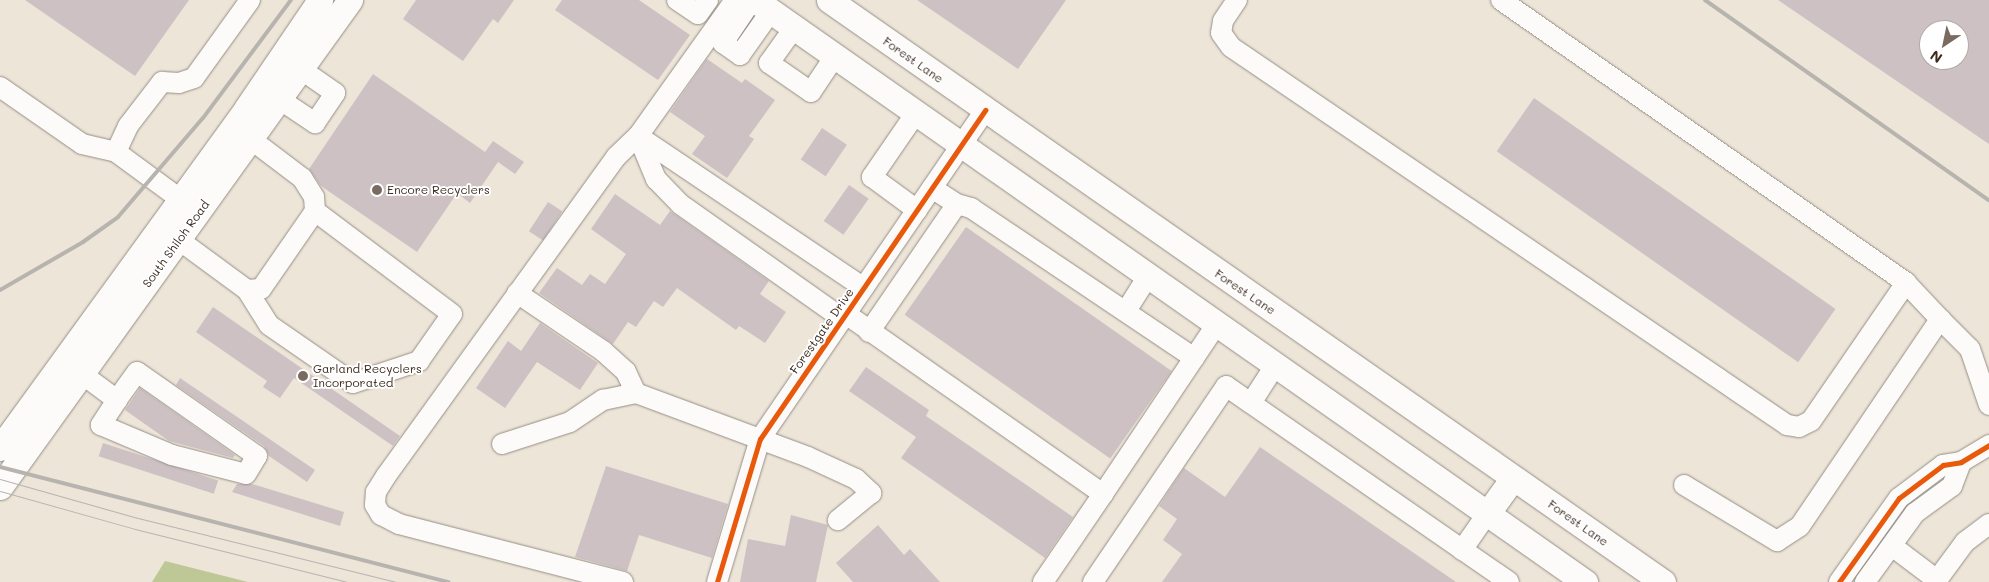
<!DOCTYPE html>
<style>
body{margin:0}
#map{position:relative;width:1989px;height:582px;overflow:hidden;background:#ede5d7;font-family:Mali,sans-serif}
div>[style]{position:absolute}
.forest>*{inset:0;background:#bec897}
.building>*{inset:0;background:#cdc1c4;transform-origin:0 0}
.roads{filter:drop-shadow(0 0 1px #958e86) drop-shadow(0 0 1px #958e86)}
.minor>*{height:20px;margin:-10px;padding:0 10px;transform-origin:10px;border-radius:10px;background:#fcfbf9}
.major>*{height:25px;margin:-12.5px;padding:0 12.5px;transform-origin:12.5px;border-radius:12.5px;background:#fcfbf9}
.tram>*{height:1px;margin:-0.5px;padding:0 0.5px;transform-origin:0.5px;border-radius:0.5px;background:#b7b4b0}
.rail>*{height:4px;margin:-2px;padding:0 2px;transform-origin:2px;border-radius:2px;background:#b7b4b0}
.cycleway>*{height:5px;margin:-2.5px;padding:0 2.5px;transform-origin:2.5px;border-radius:2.5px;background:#e8590c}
.dots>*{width:14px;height:14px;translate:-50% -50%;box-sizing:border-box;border:2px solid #fff;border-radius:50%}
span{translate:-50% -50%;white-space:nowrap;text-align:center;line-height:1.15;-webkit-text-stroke:4px #fff;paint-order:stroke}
.street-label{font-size:12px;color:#3b2a1e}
.poi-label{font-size:12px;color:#3b2a1e}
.left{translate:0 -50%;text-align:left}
.north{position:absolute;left:1919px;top:20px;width:50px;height:50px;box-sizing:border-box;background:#fff;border:1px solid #b1aaa5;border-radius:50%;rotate:214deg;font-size:14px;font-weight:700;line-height:20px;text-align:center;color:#3b2a1e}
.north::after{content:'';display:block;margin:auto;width:18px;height:22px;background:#796b5f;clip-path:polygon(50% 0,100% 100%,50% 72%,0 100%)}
</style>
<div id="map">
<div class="forest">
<i style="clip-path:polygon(165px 561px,248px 582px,152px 582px)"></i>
</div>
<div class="building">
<i style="clip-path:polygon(25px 0,189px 0,135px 76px)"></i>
<i style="clip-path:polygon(416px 0,514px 0,498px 23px,493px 19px,463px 61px,403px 19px)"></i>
<i style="clip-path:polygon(562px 0,639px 0,690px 35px,658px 80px,555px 10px)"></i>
<i style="clip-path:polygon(917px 0,1066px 0,1018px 69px)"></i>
<i style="clip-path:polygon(evenodd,1778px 0,1989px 0,1989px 144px,1778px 0,1929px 30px,1959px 30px,1959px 60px,1929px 60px,1929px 30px)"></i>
<i style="clip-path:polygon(707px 59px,742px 83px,745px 79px,775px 100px,749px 136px,754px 139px,727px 178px,692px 154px,705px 136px,670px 112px)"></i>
<i style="clip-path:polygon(373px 74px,485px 152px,493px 141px,524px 162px,515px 174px,498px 162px,470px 203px,457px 193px,417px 252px,321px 186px,309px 169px)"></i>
<i style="left:1534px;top:98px;width:368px;height:65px;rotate:35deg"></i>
<i style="left:822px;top:128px;width:30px;height:38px;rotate:34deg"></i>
<i style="left:849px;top:185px;width:24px;height:44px;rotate:35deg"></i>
<i style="clip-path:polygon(615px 194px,660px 225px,670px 211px,769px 281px,760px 294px,786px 312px,765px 343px,739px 326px,736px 330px,677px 288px,663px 307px,654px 301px,636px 327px,628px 322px,613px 344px,539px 293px,557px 268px,582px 285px,590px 274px,605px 284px,626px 254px,591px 229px)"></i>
<i style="left:548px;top:202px;width:17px;height:35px;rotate:33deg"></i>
<i style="left:966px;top:227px;width:251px;height:107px;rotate:35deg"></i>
<i style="clip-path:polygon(213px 307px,400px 436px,393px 446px,294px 378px,280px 398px,263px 387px,267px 381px,196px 332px)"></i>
<i style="clip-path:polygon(540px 323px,598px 363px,580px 390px,537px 362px,505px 408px,476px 388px,508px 341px,521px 351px)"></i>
<i style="clip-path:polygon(866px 367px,929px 410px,926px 416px,1073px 517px,1045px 558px,901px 458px,916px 437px,849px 391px)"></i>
<i style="clip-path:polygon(180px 378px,315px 470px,307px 482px,269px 456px,264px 446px,176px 385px)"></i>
<i style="clip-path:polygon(140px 388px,235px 455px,233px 458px,169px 441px,125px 410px)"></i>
<i style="left:103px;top:443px;width:121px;height:14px;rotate:18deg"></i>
<i style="clip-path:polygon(1260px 447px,1456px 582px,1162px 582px,1182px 554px,1163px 540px,1177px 519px,1159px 506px,1184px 468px,1225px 497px)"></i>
<i style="clip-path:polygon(606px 466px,728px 504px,712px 558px,639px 535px,627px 571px,575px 557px)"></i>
<i style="clip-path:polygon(237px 484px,252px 484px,344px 512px,340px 526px,232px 492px)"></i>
<i style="clip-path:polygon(791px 515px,828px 525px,816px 582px,740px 582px,748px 539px,785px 546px)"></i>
<i style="clip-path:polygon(878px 525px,904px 555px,910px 549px,940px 582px,853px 582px,836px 563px)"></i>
</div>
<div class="roads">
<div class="minor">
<i style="left:677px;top:0;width:25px;rotate:34deg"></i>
<i style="left:698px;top:14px;width:17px;rotate:-54deg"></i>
<i style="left:735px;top:0;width:167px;rotate:125.5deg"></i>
<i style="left:638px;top:136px;width:272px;rotate:33.9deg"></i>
<i style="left:752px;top:0;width:52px;rotate:124deg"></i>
<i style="left:723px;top:43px;width:21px;rotate:35deg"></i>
<i style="left:740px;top:55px;width:54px;rotate:-54.8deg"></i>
<i style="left:1237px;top:0;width:25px;rotate:124deg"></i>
<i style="left:1223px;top:21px;width:12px;rotate:99deg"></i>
<i style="left:1221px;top:33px;width:17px;rotate:54deg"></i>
<i style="left:1231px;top:47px;width:672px;rotate:34.21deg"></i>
<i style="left:1787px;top:425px;width:12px;rotate:9deg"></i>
<i style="left:1799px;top:427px;width:13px;rotate:-27deg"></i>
<i style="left:1811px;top:421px;width:168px;rotate:-55.5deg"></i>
<i style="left:1501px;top:0;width:494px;rotate:34.9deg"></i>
<i style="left:1906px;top:283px;width:50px;rotate:46.6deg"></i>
<i style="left:794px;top:28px;width:43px;rotate:125.5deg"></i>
<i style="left:769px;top:63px;width:51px;rotate:34.6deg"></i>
<i style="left:811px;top:92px;width:43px;rotate:-56.3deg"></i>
<i style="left:0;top:87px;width:100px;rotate:34.8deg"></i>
<i style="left:82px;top:144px;width:35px;rotate:13deg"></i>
<i style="left:116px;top:152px;width:79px;rotate:36.3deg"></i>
<i style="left:267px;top:91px;width:58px;rotate:33.7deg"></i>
<i style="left:315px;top:123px;width:36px;rotate:-56deg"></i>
<i style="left:335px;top:93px;width:56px;rotate:-145.2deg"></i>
<i style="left:916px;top:113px;width:78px;rotate:124.5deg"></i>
<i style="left:872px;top:177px;width:56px;rotate:36.3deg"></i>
<i style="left:116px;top:152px;width:29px;rotate:-65deg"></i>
<i style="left:128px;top:126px;width:56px;rotate:-52.3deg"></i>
<i style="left:162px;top:82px;width:17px;rotate:3deg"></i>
<i style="left:179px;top:83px;width:16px;rotate:-18deg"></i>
<i style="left:194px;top:78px;width:96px;rotate:-54.3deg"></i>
<i style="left:932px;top:188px;width:30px;rotate:33deg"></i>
<i style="left:957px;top:204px;width:15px;rotate:16deg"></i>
<i style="left:971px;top:208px;width:269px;rotate:33.9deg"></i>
<i style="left:179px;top:240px;width:84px;rotate:36.3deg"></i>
<i style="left:247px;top:290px;width:14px;rotate:-4deg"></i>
<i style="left:261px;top:289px;width:95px;rotate:-55.3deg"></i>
<i style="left:315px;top:211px;width:14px;rotate:-94deg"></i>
<i style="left:314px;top:197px;width:22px;rotate:-122deg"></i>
<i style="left:302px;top:178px;width:63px;rotate:-142.8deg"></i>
<i style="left:247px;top:290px;width:41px;rotate:57.8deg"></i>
<i style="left:269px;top:325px;width:102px;rotate:34.6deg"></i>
<i style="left:353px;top:383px;width:70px;rotate:-18.4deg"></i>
<i style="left:419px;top:361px;width:57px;rotate:-54.9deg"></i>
<i style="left:452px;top:314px;width:171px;rotate:-143.1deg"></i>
<i style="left:517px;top:293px;width:104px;rotate:34deg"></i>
<i style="left:603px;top:351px;width:31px;rotate:42deg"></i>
<i style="left:626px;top:372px;width:23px;rotate:65deg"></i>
<i style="left:1126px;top:311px;width:41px;rotate:-57.8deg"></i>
<i style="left:846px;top:314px;width:314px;rotate:35deg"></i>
<i style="left:1103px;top:494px;width:203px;rotate:-56.2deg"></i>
<i style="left:869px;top:332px;width:155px;rotate:-55.5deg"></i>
<i style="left:82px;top:374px;width:44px;rotate:36.6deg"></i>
<i style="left:117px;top:400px;width:30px;rotate:123deg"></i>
<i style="left:101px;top:425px;width:77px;rotate:22.9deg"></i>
<i style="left:172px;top:455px;width:76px;rotate:14.4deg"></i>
<i style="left:246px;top:474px;width:21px;rotate:-59deg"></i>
<i style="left:257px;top:456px;width:146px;rotate:-145deg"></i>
<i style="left:137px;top:372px;width:34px;rotate:126deg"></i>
<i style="left:1251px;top:403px;width:43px;rotate:-57.4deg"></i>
<i style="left:502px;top:444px;width:71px;rotate:-17.9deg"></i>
<i style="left:570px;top:422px;width:40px;rotate:-34deg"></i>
<i style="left:603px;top:400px;width:34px;rotate:-12deg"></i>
<i style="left:636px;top:393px;width:184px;rotate:20.4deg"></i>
<i style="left:808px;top:457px;width:53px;rotate:24.6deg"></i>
<i style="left:856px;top:479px;width:21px;rotate:43deg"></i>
<i style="left:871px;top:493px;width:43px;rotate:140.7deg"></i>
<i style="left:1684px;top:485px;width:109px;rotate:31.1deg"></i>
<i style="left:1777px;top:541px;width:27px;rotate:-33deg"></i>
<i style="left:1800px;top:526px;width:250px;rotate:-55.9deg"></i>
<i style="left:1940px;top:319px;width:42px;rotate:45deg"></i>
<i style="left:1970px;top:349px;width:59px;rotate:71.3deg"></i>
<i style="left:1892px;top:546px;width:56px;rotate:37.1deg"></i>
<i style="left:1937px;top:580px;width:47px;rotate:-53.6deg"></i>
<i style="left:1965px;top:542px;width:30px;rotate:-37deg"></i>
<i style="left:1462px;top:550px;width:44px;rotate:-55.2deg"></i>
<i style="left:623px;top:582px;width:231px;rotate:-165.5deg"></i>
<i style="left:399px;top:524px;width:20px;rotate:-153deg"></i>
<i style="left:381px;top:515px;width:12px;rotate:-121deg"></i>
<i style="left:375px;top:505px;width:13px;rotate:-86deg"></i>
<i style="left:376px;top:492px;width:19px;rotate:-58deg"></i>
<i style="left:386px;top:476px;width:393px;rotate:-54.2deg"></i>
<i style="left:616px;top:157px;width:30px;rotate:-44deg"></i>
<i style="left:638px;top:136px;width:47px;rotate:67.3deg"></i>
<i style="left:656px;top:179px;width:35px;rotate:46deg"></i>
<i style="left:680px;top:204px;width:199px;rotate:35.2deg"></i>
<i style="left:717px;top:582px;width:149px;rotate:-73.3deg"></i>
<i style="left:760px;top:439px;width:399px;rotate:-55.6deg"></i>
<i style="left:1043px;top:582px;width:107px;rotate:-55.7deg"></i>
<i style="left:1093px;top:582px;width:237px;rotate:-55.8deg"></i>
<i style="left:1226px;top:386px;width:344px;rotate:34.7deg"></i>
<i style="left:1839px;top:582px;width:103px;rotate:-54.5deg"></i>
<i style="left:1899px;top:498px;width:55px;rotate:-36.9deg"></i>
<i style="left:1943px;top:465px;width:18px;rotate:-9deg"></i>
<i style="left:1961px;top:462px;width:33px;rotate:-31deg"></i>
<i style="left:1865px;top:582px;width:85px;rotate:-54.1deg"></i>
<i style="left:1915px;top:513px;width:46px;rotate:-36.1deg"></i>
<i style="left:1952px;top:486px;width:26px;rotate:-69deg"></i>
</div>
<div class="major">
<i style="left:755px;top:0;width:1014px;rotate:35.04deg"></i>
<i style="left:829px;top:0;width:1017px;rotate:34.91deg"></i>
<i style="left:0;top:448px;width:419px;rotate:-54deg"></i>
<i style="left:246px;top:109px;width:132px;rotate:-55.8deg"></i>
<i style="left:0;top:487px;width:600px;rotate:-54.3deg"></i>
<i style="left:1487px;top:514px;width:44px;rotate:-54.2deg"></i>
</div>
</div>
<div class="tram">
<i style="left:0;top:479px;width:143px;rotate:15.8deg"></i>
<i style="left:138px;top:518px;width:266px;rotate:13.9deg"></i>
<i style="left:0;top:491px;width:140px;rotate:15.7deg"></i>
<i style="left:135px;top:529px;width:219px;rotate:14deg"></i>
</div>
<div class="rail">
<i style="left:1705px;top:0;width:347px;rotate:35.2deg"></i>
<i style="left:0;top:290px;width:96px;rotate:-30deg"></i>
<i style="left:83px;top:242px;width:43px;rotate:-35.5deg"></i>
<i style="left:118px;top:217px;width:130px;rotate:-49.4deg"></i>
<i style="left:203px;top:118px;width:147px;rotate:-53.3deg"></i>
<i style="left:0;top:467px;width:463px;rotate:14.4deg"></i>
</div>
<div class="cycleway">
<i style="left:717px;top:582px;width:149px;rotate:-73.3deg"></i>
<i style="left:760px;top:439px;width:399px;rotate:-55.6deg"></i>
<i style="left:1839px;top:582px;width:103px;rotate:-54.5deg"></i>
<i style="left:1899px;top:498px;width:55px;rotate:-36.9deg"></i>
<i style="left:1943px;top:465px;width:18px;rotate:-9deg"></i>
<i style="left:1961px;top:462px;width:33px;rotate:-31deg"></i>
</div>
<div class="dots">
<i style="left:377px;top:190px;background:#796b5f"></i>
<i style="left:303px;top:376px;background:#796b5f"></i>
</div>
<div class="street-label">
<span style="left:913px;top:60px;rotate:35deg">Forest Lane</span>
<span style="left:176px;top:244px;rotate:-54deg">South Shiloh Road</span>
<span style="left:1245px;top:292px;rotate:34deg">Forest Lane</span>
<span style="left:822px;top:331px;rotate:-55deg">Forestgate Drive</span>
<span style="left:1578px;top:523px;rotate:35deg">Forest Lane</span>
</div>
<div class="poi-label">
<span class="left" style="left:387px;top:190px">Encore Recyclers</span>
<span class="left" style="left:313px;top:376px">Garland Recyclers<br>Incorporated</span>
</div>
<div class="north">N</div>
</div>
